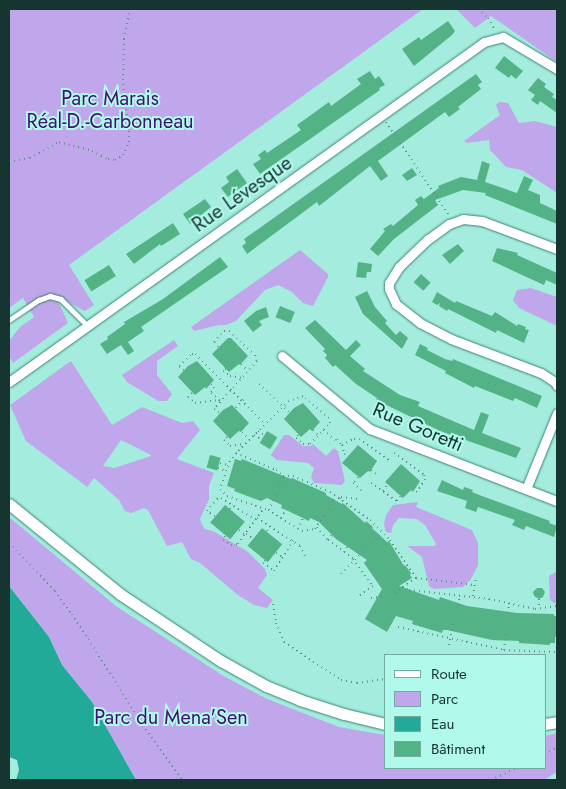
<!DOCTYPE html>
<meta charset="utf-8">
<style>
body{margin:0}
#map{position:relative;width:566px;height:789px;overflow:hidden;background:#a4ecdd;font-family:Jost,sans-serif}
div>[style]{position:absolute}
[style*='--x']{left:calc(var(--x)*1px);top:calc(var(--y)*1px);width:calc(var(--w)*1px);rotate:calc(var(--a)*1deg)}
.green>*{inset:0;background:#c0a7eb}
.water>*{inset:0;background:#21aa97}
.building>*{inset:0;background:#54b386;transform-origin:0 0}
.path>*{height:2px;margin-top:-1px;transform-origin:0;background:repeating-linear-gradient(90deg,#60948a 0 1px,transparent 0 5px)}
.roads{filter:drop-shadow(0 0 1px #3a8275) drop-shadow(0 0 1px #3a8275)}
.service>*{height:4.5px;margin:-2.25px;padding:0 2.25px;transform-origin:2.25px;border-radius:2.25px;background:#fff}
.minor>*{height:9px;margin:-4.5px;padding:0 4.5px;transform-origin:4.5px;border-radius:4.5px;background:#fff}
.tertiary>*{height:11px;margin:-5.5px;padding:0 5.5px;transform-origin:5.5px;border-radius:5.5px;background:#fff}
span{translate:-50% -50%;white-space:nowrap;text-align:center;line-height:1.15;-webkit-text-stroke:4px #b1f9eb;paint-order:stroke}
.park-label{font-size:20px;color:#3f116c}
.street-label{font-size:20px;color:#173530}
.frame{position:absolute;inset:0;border:10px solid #173530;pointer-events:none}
.legend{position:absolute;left:384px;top:654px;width:162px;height:115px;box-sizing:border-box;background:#b1f9eb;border:1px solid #73aba0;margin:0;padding:6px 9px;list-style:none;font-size:15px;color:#173530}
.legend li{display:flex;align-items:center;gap:10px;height:25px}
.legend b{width:25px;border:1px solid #73aba0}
</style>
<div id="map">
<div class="green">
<i style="clip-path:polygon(9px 9px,423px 9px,69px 265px,94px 305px,85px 311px,56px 296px,68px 323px,13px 363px,9px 356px,9px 341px,20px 327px,34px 317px,23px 298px,9px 308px)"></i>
<i style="clip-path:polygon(456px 9px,557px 9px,557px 62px,491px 16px,475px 28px)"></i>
<i style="clip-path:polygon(499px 102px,508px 103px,519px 123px,535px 121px,557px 127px,557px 193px,522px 170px,506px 167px,490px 150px,489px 140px,467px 143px,464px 141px,500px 115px,496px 105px)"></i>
<i style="clip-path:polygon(300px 250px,328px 274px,328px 277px,313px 306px,303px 303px,292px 292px,278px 285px,265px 290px,236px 321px,226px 325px,219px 325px,194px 331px,191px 327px)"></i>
<i style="clip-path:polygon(531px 288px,557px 297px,557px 326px,519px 308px,513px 300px,517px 290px)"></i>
<i style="clip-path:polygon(174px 340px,178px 346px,157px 361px,157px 375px,172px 394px,167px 401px,158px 401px,127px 382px,122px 375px)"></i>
<i style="clip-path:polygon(evenodd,71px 361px,112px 425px,142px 407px,182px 423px,193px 421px,200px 430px,177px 459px,214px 473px,209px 486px,209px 499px,200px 519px,202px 525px,205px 529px,215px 532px,248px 552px,265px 569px,267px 575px,258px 588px,273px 600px,267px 608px,254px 605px,238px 595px,200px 563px,191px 559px,182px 542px,167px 546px,148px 510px,144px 508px,131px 513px,125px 511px,119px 500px,94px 478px,87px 487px,26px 441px,10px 405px,71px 361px,121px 440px,151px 455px,151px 456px,114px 468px,103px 466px,121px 440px)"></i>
<i style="clip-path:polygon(284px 435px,289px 435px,303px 446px,311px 446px,313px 444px,326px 456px,334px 448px,338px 451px,345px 481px,342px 485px,314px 483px,311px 477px,314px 468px,308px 463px,277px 460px,271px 455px)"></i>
<i style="clip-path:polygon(418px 502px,416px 507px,472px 530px,478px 543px,478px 565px,471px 579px,463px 587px,434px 589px,429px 586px,422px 557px,407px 546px,434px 546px,436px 544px,425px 525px,417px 519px,399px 518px,393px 525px,391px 533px,386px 532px,384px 524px,386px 515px,393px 505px)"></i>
<i style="clip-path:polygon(9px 517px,116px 606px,222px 675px,265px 698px,308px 715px,339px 727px,385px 735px,385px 768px,545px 768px,545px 736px,557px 733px,557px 772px,544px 780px,136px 780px,92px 702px,62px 665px,49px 637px,9px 586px)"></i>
<i style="clip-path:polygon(557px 571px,557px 603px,554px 603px,550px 600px,549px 576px)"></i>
</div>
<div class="water">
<i style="clip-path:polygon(9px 586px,49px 637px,62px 665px,92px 702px,136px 780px,16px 780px,19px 770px,17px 760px,9px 757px)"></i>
</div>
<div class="building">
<i style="clip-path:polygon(448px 21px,455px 31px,452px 35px,414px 66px,402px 49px,419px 37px,421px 40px)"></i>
<i style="clip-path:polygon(504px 56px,523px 71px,516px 79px,511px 75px,509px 78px,495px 68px)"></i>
<i style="clip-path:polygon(370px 71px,375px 79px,379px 76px,385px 85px,379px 88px,380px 90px,260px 174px,253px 164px,261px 159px,258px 155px,265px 150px,267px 153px,301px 130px,297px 125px,329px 102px,331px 106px,361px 84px,357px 79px)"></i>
<i style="clip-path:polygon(476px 74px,482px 82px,478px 85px,481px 89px,458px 107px,460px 109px,449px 117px,445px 112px,378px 161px,388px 176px,381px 181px,370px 166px,319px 206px,317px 202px,247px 254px,242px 246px,246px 243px,244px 239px)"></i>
<i style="clip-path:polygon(538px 78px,546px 84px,544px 87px,554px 94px,552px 97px,557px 100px,557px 113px,540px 101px,538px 105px,531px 100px,535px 95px,528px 90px)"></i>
<i style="clip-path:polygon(482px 161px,490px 164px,485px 182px,517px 193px,524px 176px,533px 180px,528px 190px,540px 195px,540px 203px,557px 211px,557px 224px,485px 195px,486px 193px,463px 190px,435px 200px,438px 205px,394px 239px,378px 256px,370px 249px,385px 231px,383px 229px,391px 224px,393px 226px,418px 205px,415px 200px,421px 196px,424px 199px,439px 188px,438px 186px,461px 177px,477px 180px)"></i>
<i style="clip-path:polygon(412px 168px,417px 175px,407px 181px,402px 175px)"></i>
<i style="clip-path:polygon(237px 169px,247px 183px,228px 197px,221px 188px,229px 182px,226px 177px)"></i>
<i style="clip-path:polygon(205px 199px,211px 207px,190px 224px,183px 214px)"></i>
<i style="clip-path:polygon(173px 223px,180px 234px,161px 246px,160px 244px,134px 264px,126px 254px)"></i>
<i style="clip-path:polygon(458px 244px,464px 251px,450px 264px,442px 255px)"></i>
<i style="clip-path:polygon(497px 248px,518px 253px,517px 255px,557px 273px,557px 285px,546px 280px,544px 285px,492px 261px)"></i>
<i style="clip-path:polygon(220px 257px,228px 267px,141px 327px,144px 331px,128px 342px,134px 351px,128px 355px,121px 345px,107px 354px,100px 344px,108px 339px,107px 337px,125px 324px,124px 322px,163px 299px)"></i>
<i style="clip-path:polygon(358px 262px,372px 264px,371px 272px,367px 272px,366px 278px,356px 277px)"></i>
<i style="left:109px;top:265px;width:13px;height:29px;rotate:58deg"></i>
<i style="left:421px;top:274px;width:13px;height:11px;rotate:42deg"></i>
<i style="clip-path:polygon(367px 291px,375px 307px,387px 321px,385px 323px,396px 335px,400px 331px,408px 338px,402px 349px,363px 314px,355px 297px)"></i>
<i style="clip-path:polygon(437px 292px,455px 303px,456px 301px,492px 316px,495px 312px,517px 326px,518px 324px,526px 327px,525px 329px,529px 330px,524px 343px,497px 330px,496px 333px,448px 309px,447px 311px,439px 306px,440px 303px,437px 305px,432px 302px)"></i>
<i style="left:280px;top:306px;width:16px;height:12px;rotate:22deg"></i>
<i style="clip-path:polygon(266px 307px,269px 317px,259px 321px,262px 325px,253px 332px,244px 321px,256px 311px)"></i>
<i style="clip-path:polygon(315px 320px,346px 350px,356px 340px,361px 345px,350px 356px,365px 369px,363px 371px,400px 395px,420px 402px,418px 406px,474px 430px,481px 412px,489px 415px,482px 433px,521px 448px,516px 458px,440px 431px,376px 400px,377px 398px,356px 384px,335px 365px,333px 367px,325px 358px,327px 355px,323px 351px,325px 349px,305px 328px)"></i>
<i style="clip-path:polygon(228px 338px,231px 338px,248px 356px,240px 365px,239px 364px,229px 372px,212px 354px)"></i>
<i style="clip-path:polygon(420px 344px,428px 348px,427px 350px,445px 359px,452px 361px,453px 359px,542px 396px,537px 408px,515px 398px,513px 401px,475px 386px,474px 388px,445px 373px,446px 371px,415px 355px)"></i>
<i style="clip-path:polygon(197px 361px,214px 380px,206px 389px,205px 387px,195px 395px,178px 377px,188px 366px)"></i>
<i style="clip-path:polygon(303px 403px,320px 422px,312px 431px,310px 429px,301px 437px,284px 419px,294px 408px)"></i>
<i style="clip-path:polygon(232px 405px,249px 423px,241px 432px,239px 431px,230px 439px,213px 421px,223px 410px)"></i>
<i style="left:267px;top:431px;width:12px;height:14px;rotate:31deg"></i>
<i style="clip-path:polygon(358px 445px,377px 461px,370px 472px,368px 471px,360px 478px,342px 463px)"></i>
<i style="left:210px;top:455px;width:11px;height:13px;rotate:15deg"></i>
<i style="clip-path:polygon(235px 459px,241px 461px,242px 459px,291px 479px,292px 478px,326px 493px,326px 495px,342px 504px,343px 503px,365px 523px,366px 521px,373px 527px,372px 528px,387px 542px,389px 541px,404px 566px,405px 565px,411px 573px,410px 575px,412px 578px,399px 586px,439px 600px,440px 597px,467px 606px,517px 613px,554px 614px,554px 616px,557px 616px,557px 637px,555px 637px,555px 643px,550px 643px,550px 645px,519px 643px,519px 641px,492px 640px,447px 630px,443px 630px,442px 633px,412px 624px,413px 621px,396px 616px,387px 632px,365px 619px,382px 589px,364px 563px,367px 560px,336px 539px,319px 522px,310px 518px,309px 521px,286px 510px,281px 508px,282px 505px,267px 498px,261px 501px,234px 491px,235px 489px,227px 486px)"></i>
<i style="clip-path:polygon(401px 464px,420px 481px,413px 492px,411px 490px,403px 498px,385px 482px)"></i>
<i style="clip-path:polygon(442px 480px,463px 490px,464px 487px,473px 490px,472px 492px,482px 496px,550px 521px,549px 523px,557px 526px,554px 537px,526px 526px,524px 530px,512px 525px,515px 520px,478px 507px,476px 512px,465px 508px,467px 501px,437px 491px)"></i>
<i style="left:225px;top:505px;width:26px;height:23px;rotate:40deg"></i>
<i style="left:262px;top:528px;width:26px;height:23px;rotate:39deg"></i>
<i style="clip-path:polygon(537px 588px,542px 588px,545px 592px,543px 597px,539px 599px,534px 596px,533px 592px)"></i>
</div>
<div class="path">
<i style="--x:478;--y:9;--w:13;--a:42"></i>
<i style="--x:488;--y:18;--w:14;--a:60"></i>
<i style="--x:386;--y:122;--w:112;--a:55.9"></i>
<i style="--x:9;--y:162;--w:21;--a:-11"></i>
<i style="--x:30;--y:158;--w:33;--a:-29"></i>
<i style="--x:59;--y:142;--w:34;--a:15"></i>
<i style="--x:92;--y:151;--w:18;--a:27"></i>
<i style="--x:108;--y:159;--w:7;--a:8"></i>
<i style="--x:115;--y:160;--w:9;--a:-32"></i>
<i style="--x:123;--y:155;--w:14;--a:-65"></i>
<i style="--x:129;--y:142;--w:12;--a:-90"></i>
<i style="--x:129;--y:130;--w:45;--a:-97.6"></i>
<i style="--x:123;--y:85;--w:46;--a:-88.8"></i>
<i style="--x:124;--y:39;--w:31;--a:-79"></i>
<i style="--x:218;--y:347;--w:6;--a:-129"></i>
<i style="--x:214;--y:342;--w:15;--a:-48"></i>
<i style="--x:224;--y:331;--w:5;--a:0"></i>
<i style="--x:229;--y:331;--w:35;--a:43"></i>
<i style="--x:255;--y:355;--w:6;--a:72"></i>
<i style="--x:257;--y:361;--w:64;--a:131.9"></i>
<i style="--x:214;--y:409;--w:6;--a:39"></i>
<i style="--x:241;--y:364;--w:10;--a:45"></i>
<i style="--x:226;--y:369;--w:4;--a:146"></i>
<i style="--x:223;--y:371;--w:9;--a:36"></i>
<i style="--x:230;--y:376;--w:12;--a:9"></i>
<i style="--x:184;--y:370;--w:6;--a:-141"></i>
<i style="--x:179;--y:366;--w:18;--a:-43"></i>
<i style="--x:192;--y:354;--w:3;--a:0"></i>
<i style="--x:195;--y:354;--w:99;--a:45"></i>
<i style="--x:211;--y:384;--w:4;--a:45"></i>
<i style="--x:214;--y:387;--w:7;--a:117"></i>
<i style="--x:211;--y:393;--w:11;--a:41"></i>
<i style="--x:259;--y:384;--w:42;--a:43.1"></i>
<i style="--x:192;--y:393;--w:6;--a:135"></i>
<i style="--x:188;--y:397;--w:9;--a:41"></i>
<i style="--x:195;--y:403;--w:24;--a:-7"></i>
<i style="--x:219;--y:400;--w:2;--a:27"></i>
<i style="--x:236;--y:408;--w:11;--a:-49"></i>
<i style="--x:313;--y:430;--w:7;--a:45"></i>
<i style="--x:323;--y:430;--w:16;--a:40"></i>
<i style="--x:258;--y:431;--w:8;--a:30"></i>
<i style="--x:242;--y:432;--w:10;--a:45"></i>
<i style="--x:254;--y:435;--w:9;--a:32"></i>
<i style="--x:298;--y:435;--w:4;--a:124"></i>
<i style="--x:296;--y:438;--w:9;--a:41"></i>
<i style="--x:303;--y:444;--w:7;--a:0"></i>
<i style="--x:310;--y:444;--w:29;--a:-46"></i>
<i style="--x:330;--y:423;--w:5;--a:-101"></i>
<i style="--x:329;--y:418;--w:34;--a:-140"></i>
<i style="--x:303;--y:396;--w:15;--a:160"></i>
<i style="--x:289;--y:401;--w:74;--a:135.5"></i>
<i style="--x:236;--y:453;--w:10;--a:127"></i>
<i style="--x:230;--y:461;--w:30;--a:110"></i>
<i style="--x:220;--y:489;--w:10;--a:45"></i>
<i style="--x:227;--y:496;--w:43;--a:18.9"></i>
<i style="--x:268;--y:510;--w:40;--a:32"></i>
<i style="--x:302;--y:531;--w:13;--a:-9"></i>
<i style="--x:315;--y:529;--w:18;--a:-56"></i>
<i style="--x:227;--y:437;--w:4;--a:135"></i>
<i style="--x:224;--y:440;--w:8;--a:45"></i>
<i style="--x:230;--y:446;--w:13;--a:-9"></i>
<i style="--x:337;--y:439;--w:8;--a:50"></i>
<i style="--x:342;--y:445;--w:13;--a:-27"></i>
<i style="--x:354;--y:439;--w:5;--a:0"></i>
<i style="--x:359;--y:439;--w:37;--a:35"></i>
<i style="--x:342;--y:445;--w:9;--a:77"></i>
<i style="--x:344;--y:454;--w:4;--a:34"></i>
<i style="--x:236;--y:453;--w:43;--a:23"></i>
<i style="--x:276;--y:470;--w:9;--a:41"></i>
<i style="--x:283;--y:476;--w:10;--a:0"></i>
<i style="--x:293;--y:476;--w:40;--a:23.4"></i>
<i style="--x:330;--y:492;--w:49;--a:35"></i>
<i style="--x:370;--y:520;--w:28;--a:45"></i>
<i style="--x:390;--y:540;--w:46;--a:55.6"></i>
<i style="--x:416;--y:578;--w:29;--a:146"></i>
<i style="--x:394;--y:453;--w:37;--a:36"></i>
<i style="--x:424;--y:475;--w:4;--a:76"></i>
<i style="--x:425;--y:479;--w:15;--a:122"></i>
<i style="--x:417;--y:492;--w:4;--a:-135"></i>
<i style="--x:220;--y:463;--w:8;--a:14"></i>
<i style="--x:218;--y:468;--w:9;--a:21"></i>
<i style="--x:371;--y:470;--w:8;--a:40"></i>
<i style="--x:358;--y:477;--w:8;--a:130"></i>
<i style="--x:353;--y:483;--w:15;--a:42"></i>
<i style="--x:371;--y:483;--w:32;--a:35"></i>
<i style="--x:397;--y:501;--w:6;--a:-51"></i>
<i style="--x:278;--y:487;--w:12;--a:-66"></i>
<i style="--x:383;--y:491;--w:9;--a:-54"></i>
<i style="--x:340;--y:499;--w:2;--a:-63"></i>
<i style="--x:341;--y:497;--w:18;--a:6"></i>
<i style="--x:230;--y:509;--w:5;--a:-68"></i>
<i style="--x:328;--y:509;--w:15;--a:-62"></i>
<i style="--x:269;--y:510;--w:17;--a:-66"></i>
<i style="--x:215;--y:516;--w:9;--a:-148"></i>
<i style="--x:207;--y:511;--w:16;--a:-50"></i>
<i style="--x:217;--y:499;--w:4;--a:-14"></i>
<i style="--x:221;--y:498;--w:41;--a:32.2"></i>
<i style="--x:257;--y:518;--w:51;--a:33.1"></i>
<i style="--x:300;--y:546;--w:11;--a:63"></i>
<i style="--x:281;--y:518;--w:9;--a:-58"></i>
<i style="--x:317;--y:527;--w:17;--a:50"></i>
<i style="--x:328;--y:540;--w:31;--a:37"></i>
<i style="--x:353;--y:559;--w:34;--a:53"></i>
<i style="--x:373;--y:586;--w:19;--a:144"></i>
<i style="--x:298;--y:529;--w:12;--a:-66"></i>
<i style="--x:239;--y:530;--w:8;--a:40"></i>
<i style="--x:267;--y:531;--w:5;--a:-53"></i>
<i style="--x:246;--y:534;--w:7;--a:34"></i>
<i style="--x:225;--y:536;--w:4;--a:117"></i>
<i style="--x:223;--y:540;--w:9;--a:32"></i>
<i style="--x:231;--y:545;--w:7;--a:-8"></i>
<i style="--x:238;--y:544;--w:44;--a:-54.2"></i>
<i style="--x:328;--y:540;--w:6;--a:-51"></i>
<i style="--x:9;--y:543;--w:66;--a:46.2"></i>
<i style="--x:55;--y:591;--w:29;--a:54"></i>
<i style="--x:72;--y:614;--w:132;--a:57.4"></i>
<i style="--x:143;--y:725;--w:67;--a:54.7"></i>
<i style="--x:372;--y:543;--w:13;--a:-45"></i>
<i style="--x:344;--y:552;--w:6;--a:-59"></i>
<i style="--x:276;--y:553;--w:7;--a:34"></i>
<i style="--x:265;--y:560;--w:4;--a:124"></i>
<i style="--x:263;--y:563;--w:14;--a:36"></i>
<i style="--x:274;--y:571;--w:36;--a:-58"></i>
<i style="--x:341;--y:574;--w:36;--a:-46"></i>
<i style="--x:416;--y:578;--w:59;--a:6.8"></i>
<i style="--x:402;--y:587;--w:8;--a:23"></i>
<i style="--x:409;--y:590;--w:81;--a:6.4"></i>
<i style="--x:489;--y:599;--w:47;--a:12.3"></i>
<i style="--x:535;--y:609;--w:22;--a:-8"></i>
<i style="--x:473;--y:596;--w:20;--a:-81"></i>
<i style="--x:371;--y:598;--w:15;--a:-8"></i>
<i style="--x:539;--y:599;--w:9;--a:90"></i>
<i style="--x:273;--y:604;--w:19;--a:81"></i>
<i style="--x:276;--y:623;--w:21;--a:67"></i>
<i style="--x:284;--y:642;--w:69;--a:33.7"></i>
<i style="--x:341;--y:680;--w:16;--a:11"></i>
<i style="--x:357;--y:683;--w:28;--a:-8"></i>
<i style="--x:458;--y:605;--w:10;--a:-79"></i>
<i style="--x:508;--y:613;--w:10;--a:-84"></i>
<i style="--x:398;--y:627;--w:108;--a:12.2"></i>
<i style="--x:504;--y:650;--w:53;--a:2.2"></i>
<i style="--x:449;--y:645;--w:22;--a:-80"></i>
<i style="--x:504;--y:650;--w:17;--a:-83"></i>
<i style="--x:545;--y:754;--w:13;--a:-27"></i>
<i style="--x:491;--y:780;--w:29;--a:-25"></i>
</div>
<div class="roads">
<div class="service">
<i style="--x:9;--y:320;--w:36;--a:-34"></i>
<i style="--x:39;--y:300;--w:12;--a:-20"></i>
<i style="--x:50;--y:296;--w:11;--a:15"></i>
<i style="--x:61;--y:299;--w:37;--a:45"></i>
</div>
<div class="minor">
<i style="--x:557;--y:249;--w:80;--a:-159.5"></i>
<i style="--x:482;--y:221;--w:19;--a:-174"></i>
<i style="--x:463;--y:219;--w:15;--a:160"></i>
<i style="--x:449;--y:224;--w:26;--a:144"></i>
<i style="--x:428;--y:239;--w:40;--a:136"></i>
<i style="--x:399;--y:267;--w:19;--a:122"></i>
<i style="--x:389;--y:283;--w:6;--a:90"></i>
<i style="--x:389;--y:289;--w:17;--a:65"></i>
<i style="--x:396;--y:304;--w:31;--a:38"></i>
<i style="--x:420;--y:323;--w:35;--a:27"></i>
<i style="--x:451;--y:339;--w:96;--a:20.7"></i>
<i style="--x:541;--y:373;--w:17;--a:33"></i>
<i style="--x:555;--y:382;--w:4;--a:63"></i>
<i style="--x:282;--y:356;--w:114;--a:39.7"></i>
<i style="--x:370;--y:429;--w:200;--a:21.1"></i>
<i style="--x:9;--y:382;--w:584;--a:-35.59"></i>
<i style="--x:484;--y:42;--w:20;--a:-15"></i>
<i style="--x:503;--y:37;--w:63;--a:30.7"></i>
<i style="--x:526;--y:489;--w:82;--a:-67.8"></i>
</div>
<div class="tertiary">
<i style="--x:9;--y:504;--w:143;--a:39"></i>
<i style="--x:120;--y:594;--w:121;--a:33.6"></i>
<i style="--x:221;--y:661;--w:51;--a:29.1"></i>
<i style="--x:266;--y:686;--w:37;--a:22"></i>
<i style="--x:300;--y:700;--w:46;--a:17.7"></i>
<i style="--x:344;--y:714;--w:42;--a:13.7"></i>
<i style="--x:545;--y:724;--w:12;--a:-9"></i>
</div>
</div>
<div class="park-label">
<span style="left:110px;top:110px">Parc Marais<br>Réal-D.-Carbonneau</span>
<span style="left:171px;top:717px">Parc du Mena'Sen</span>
</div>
<div class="street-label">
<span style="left:242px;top:194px;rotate:-35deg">Rue Lévesque</span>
<span style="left:418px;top:427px;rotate:23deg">Rue Goretti</span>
</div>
<div class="frame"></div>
<ul class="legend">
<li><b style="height:6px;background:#fff"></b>Route</li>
<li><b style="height:14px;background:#c0a7eb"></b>Parc</li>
<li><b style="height:14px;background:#21aa97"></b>Eau</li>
<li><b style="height:14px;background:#54b386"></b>Bâtiment</li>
</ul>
</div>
